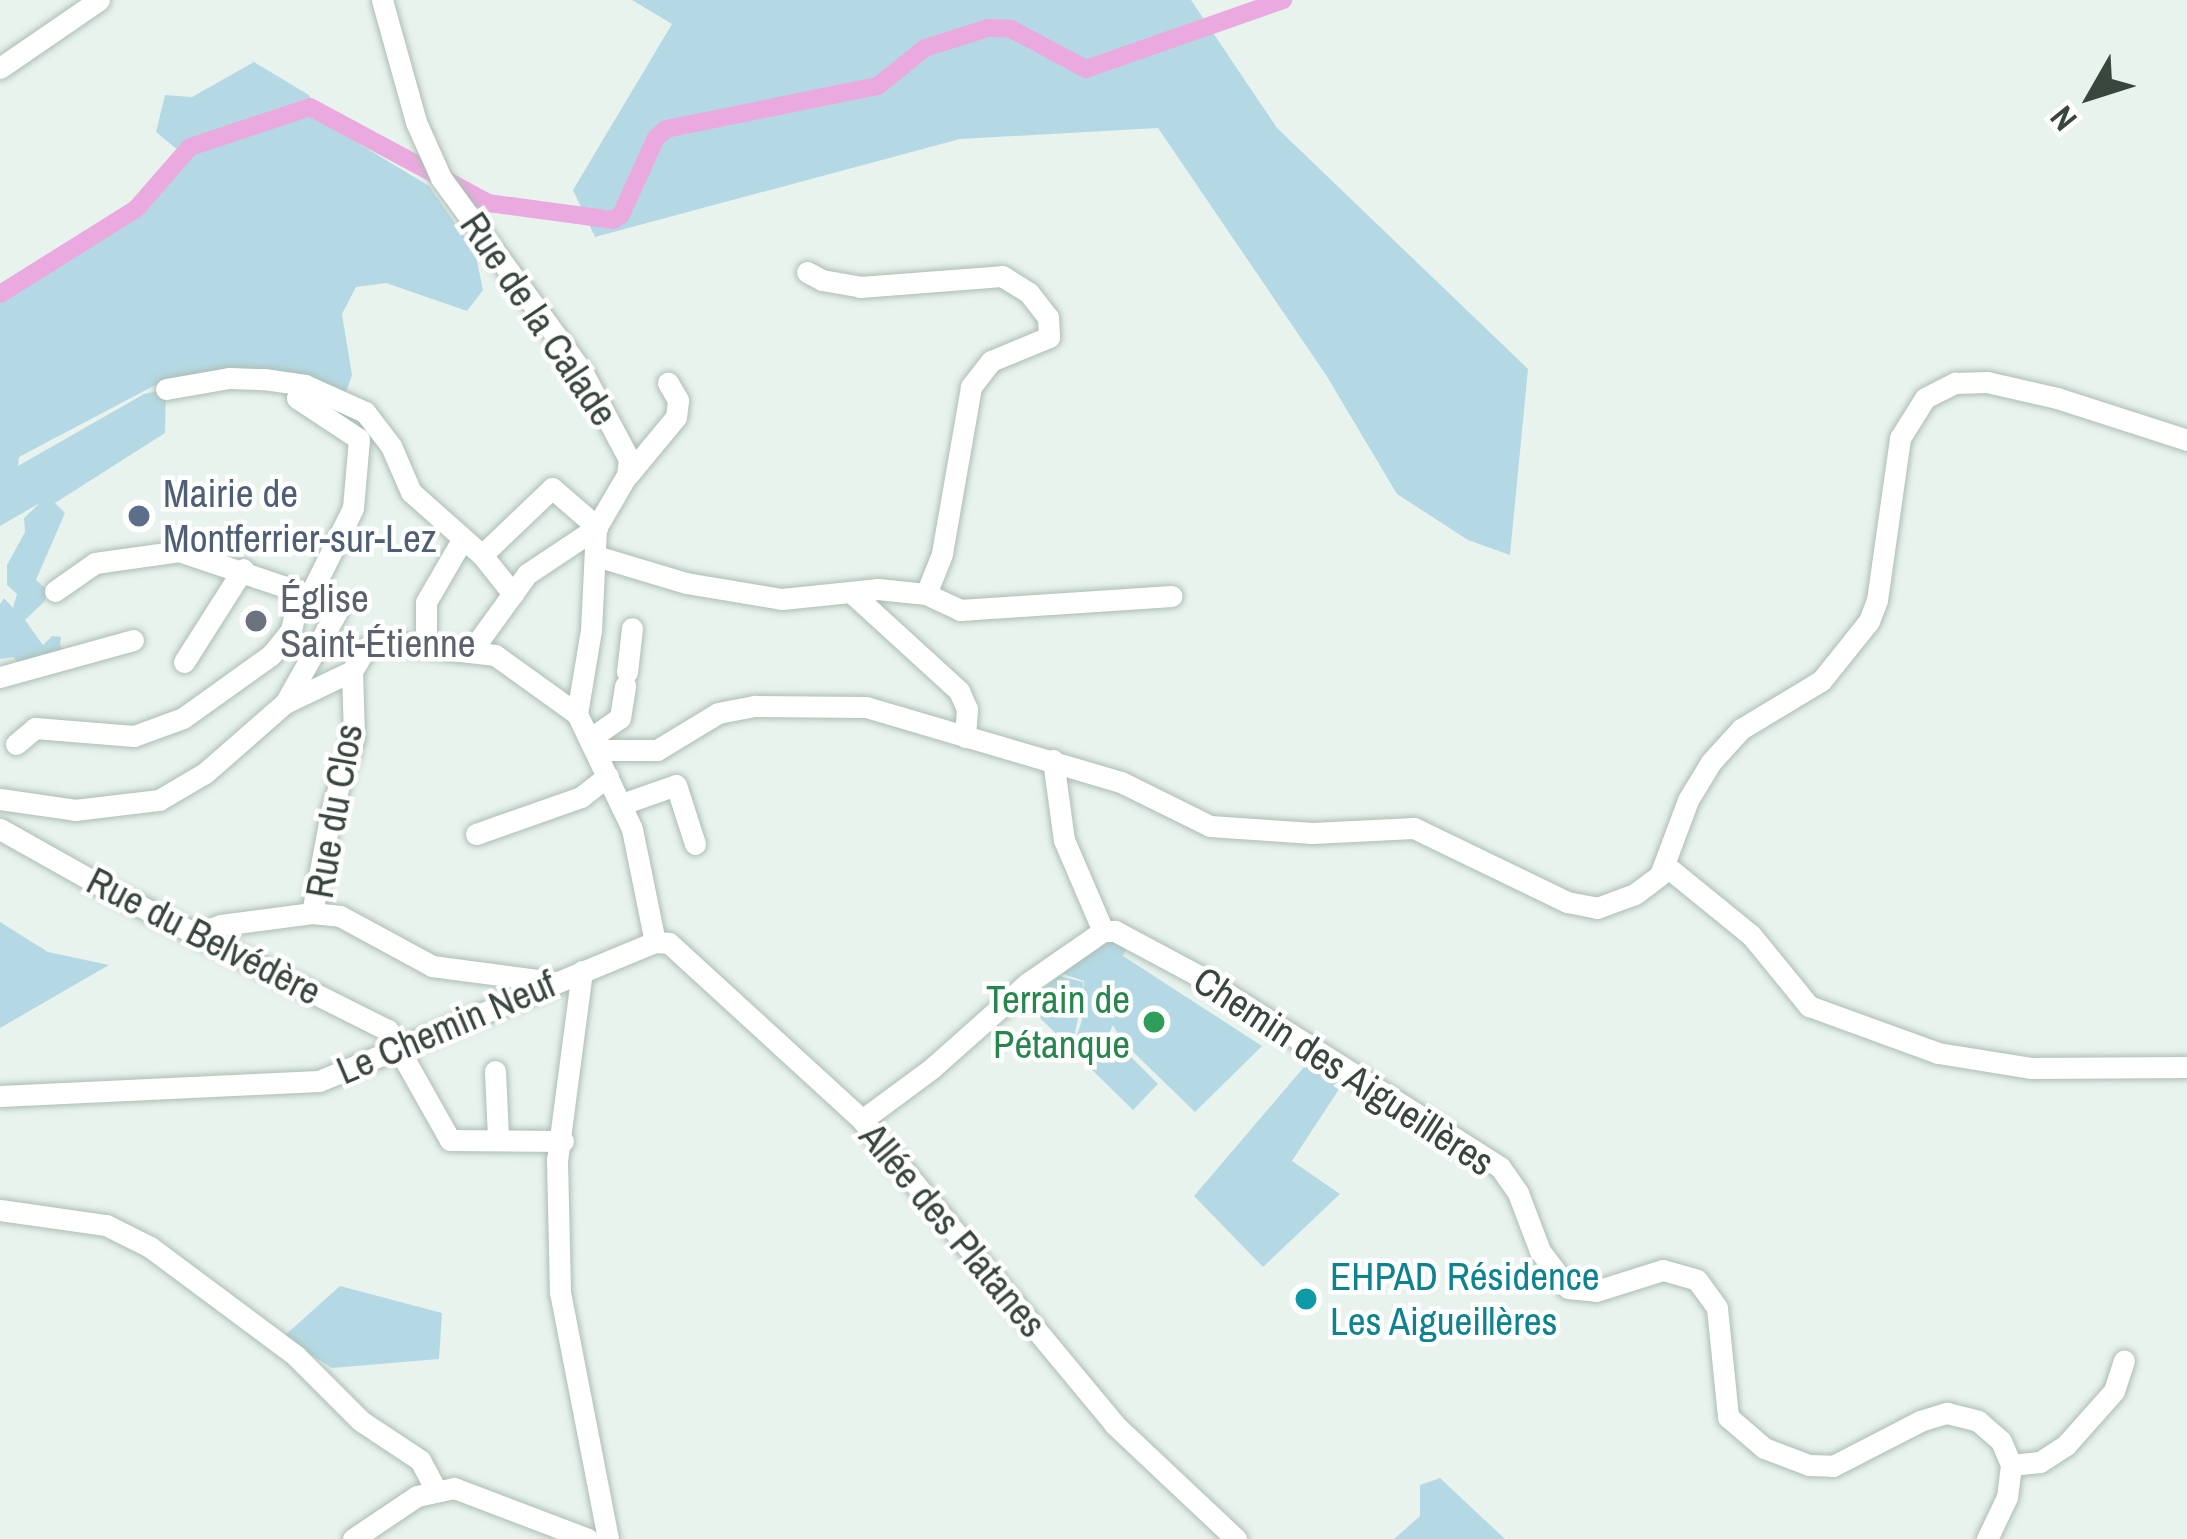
<!DOCTYPE html>
<meta charset="utf-8">
<style>
body{margin:0}
#map{position:relative;width:2187px;height:1539px;overflow:hidden;background:#e9f3ee;font-family:"Archivo Narrow",sans-serif}
div>[style]{position:absolute}
[style*='--x']{left:calc(var(--x)*1px);top:calc(var(--y)*1px);width:calc(var(--w)*1px);rotate:calc(var(--a)*1deg)}
.green>*{inset:0;background:#b5d9e4}
.canal>*{height:18px;margin:-9px;padding:0 9px;transform-origin:9px;border-radius:9px;background:#ebaadf}
.roads{filter:drop-shadow(0 0 3px #acbeb3) drop-shadow(0 0 3px #acbeb3)}
.minor>*{height:21px;margin:-10.5px;padding:0 10.5px;transform-origin:10.5px;border-radius:10.5px;background:#fff}
.dots>*{width:33px;height:33px;translate:-50% -50%;box-sizing:border-box;border:6px solid #fff;border-radius:50%}
span{translate:-50% -50%;white-space:nowrap;text-align:center;line-height:1.15;-webkit-text-stroke:9px #fff;paint-order:stroke}
.street-label{font-size:39px;color:#38463d}
.service-label{font-size:39px;color:#4e5e75}
.left{translate:0 -50%;text-align:left}
.worship-label{font-size:39px;color:#5b616d}
.leisure-label{font-size:39px;color:#27864d}
.right{translate:-100% -50%;text-align:right}
.culture-label{font-size:39px;color:#0d838f}
.north{position:absolute;left:2031px;top:36px;width:120px;height:120px;-webkit-text-stroke:9px #fff;paint-order:stroke;rotate:231deg;font-size:33px;font-weight:700;line-height:48px;text-align:center;color:#38463d}
.north::after{content:'';display:block;margin:auto;width:42px;height:54px;background:#38463d;clip-path:polygon(50% 0,100% 100%,50% 72%,0 100%)}
</style>
<div id="map">
<div class="green">
<i style="clip-path:polygon(632px 0,1191px 0,1277px 128px,1528px 369px,1510px 555px,1468px 540px,1397px 494px,1326px 375px,1158px 128px,960px 139px,595px 237px,573px 190px,672px 24px)"></i>
<i style="clip-path:polygon(254px 62px,309px 95px,323px 122px,429px 186px,475px 252px,483px 290px,467px 311px,386px 283px,356px 287px,342px 314px,352px 375px,346px 392px,305px 378px,163px 381px,19px 457px,18px 466px,144px 394px,166px 389px,165px 433px,55px 503px,65px 513px,36px 580px,46px 589px,45px 601px,25px 620px,43px 645px,52px 636px,61px 637px,60px 646px,67px 653px,18px 663px,14px 657px,0 659px,0 604px,4px 598px,13px 608px,17px 594px,7px 585px,7px 565px,25px 532px,24px 518px,40px 503px,0 526px,0 287px,135px 203px,179px 151px,156px 132px,165px 95px,192px 97px)"></i>
<i style="clip-path:polygon(0 922px,48px 952px,109px 965px,0 1028px)"></i>
<i style="clip-path:polygon(1108px 936px,1127px 946px,1123px 956px,1262px 1046px,1195px 1112px,1122px 1041px,1113px 1025px,1103px 1046px,1087px 1047px,1077px 1035px,1082px 1020px,1080px 1009px,1074px 1038px,1065px 1042px,1025px 1004px,1059px 976px,1083px 982px,1082px 1006px,1084px 981px,1060px 973px)"></i>
<i style="clip-path:polygon(1115px 1033px,1119px 1045px,1158px 1084px,1133px 1110px,1083px 1061px,1085px 1051px,1105px 1049px)"></i>
<i style="clip-path:polygon(1310px 1060px,1343px 1083px,1292px 1161px,1340px 1194px,1263px 1267px,1194px 1196px)"></i>
<i style="clip-path:polygon(340px 1286px,442px 1313px,439px 1359px,332px 1368px,283px 1337px)"></i>
<i style="clip-path:polygon(1440px 1478px,1505px 1539px,1394px 1539px,1420px 1516px,1420px 1485px)"></i>
</div>
<div class="canal">
<i style="--x:0;--y:294;--w:160;--a:-32"></i>
<i style="--x:136;--y:209;--w:82;--a:-48.9"></i>
<i style="--x:190;--y:147;--w:126;--a:-18.4"></i>
<i style="--x:310;--y:107;--w:202;--a:28.3"></i>
<i style="--x:488;--y:203;--w:126;--a:7.7"></i>
<i style="--x:613;--y:220;--w:9;--a:-32"></i>
<i style="--x:621;--y:215;--w:85;--a:-65.6"></i>
<i style="--x:656;--y:138;--w:13;--a:-42"></i>
<i style="--x:666;--y:129;--w:216;--a:-11.5"></i>
<i style="--x:878;--y:86;--w:60;--a:-39"></i>
<i style="--x:925;--y:48;--w:66;--a:-17.6"></i>
<i style="--x:988;--y:28;--w:23;--a:2"></i>
<i style="--x:1011;--y:29;--w:85;--a:28.1"></i>
<i style="--x:1086;--y:69;--w:209;--a:-19.3"></i>
</div>
<div class="roads">
<div class="minor">
<i style="--x:382;--y:0;--w:127;--a:74.4"></i>
<i style="--x:416;--y:122;--w:61;--a:65.9"></i>
<i style="--x:441;--y:178;--w:241;--a:53.9"></i>
<i style="--x:583;--y:373;--w:98;--a:61.9"></i>
<i style="--x:629;--y:459;--w:16;--a:97"></i>
<i style="--x:627;--y:475;--w:61;--a:120.3"></i>
<i style="--x:596;--y:528;--w:102;--a:92.8"></i>
<i style="--x:591;--y:630;--w:85;--a:99.5"></i>
<i style="--x:0;--y:68;--w:120;--a:-34.5"></i>
<i style="--x:807;--y:272;--w:17;--a:28"></i>
<i style="--x:822;--y:280;--w:39;--a:10"></i>
<i style="--x:860;--y:287;--w:142;--a:-4.4"></i>
<i style="--x:1002;--y:276;--w:32;--a:32"></i>
<i style="--x:1029;--y:293;--w:31;--a:52"></i>
<i style="--x:1048;--y:317;--w:20;--a:87"></i>
<i style="--x:1049;--y:337;--w:63;--a:157.5"></i>
<i style="--x:991;--y:361;--w:33;--a:128"></i>
<i style="--x:971;--y:387;--w:169;--a:99.9"></i>
<i style="--x:942;--y:554;--w:43;--a:111.8"></i>
<i style="--x:305;--y:385;--w:15;--a:122"></i>
<i style="--x:297;--y:398;--w:74;--a:33.5"></i>
<i style="--x:359;--y:439;--w:69;--a:95"></i>
<i style="--x:353;--y:508;--w:99;--a:116.3"></i>
<i style="--x:166;--y:389;--w:64;--a:-9.9"></i>
<i style="--x:229;--y:378;--w:35;--a:2"></i>
<i style="--x:264;--y:379;--w:41;--a:8.3"></i>
<i style="--x:305;--y:385;--w:66;--a:24.2"></i>
<i style="--x:365;--y:412;--w:43;--a:52.6"></i>
<i style="--x:391;--y:446;--w:50;--a:66.5"></i>
<i style="--x:411;--y:492;--w:95;--a:41.6"></i>
<i style="--x:482;--y:555;--w:50;--a:51.5"></i>
<i style="--x:628;--y:475;--w:75;--a:-50.4"></i>
<i style="--x:676;--y:417;--w:17;--a:-83"></i>
<i style="--x:678;--y:400;--w:20;--a:-120"></i>
<i style="--x:482;--y:555;--w:97;--a:-43.7"></i>
<i style="--x:552;--y:488;--w:60;--a:40.9"></i>
<i style="--x:596;--y:556;--w:94;--a:16.7"></i>
<i style="--x:686;--y:583;--w:97;--a:9.5"></i>
<i style="--x:782;--y:599;--w:97;--a:-5.9"></i>
<i style="--x:878;--y:589;--w:48;--a:5.9"></i>
<i style="--x:926;--y:594;--w:38;--a:25"></i>
<i style="--x:960;--y:610;--w:212;--a:-3.8"></i>
<i style="--x:55;--y:591;--w:49;--a:-35"></i>
<i style="--x:95;--y:563;--w:85;--a:-8.1"></i>
<i style="--x:179;--y:551;--w:128;--a:18.7"></i>
<i style="--x:300;--y:592;--w:42;--a:30.3"></i>
<i style="--x:336;--y:613;--w:103;--a:119.5"></i>
<i style="--x:854;--y:595;--w:142;--a:42.4"></i>
<i style="--x:959;--y:691;--w:20;--a:66"></i>
<i style="--x:967;--y:709;--w:28;--a:94"></i>
<i style="--x:426;--y:646;--w:44;--a:-90"></i>
<i style="--x:426;--y:602;--w:72;--a:-59.9"></i>
<i style="--x:472;--y:650;--w:94;--a:-54.1"></i>
<i style="--x:527;--y:574;--w:83;--a:-33.7"></i>
<i style="--x:184;--y:662;--w:110;--a:-57.6"></i>
<i style="--x:627;--y:672;--w:44;--a:-83.5"></i>
<i style="--x:0;--y:677;--w:138;--a:-15.5"></i>
<i style="--x:591;--y:738;--w:35;--a:-35"></i>
<i style="--x:620;--y:718;--w:33;--a:-81"></i>
<i style="--x:16;--y:744;--w:25;--a:-40"></i>
<i style="--x:35;--y:728;--w:99;--a:4.6"></i>
<i style="--x:134;--y:736;--w:52;--a:-20.2"></i>
<i style="--x:183;--y:718;--w:108;--a:-35.6"></i>
<i style="--x:271;--y:655;--w:32;--a:-51"></i>
<i style="--x:291;--y:630;--w:39;--a:-77"></i>
<i style="--x:597;--y:750;--w:60;--a:0"></i>
<i style="--x:657;--y:750;--w:71;--a:-31.2"></i>
<i style="--x:718;--y:713;--w:38;--a:-11"></i>
<i style="--x:755;--y:706;--w:111;--a:0.5"></i>
<i style="--x:866;--y:707;--w:266;--a:16.4"></i>
<i style="--x:1121;--y:782;--w:99;--a:26.3"></i>
<i style="--x:1210;--y:826;--w:102;--a:3.9"></i>
<i style="--x:1312;--y:833;--w:102;--a:-2.8"></i>
<i style="--x:1414;--y:828;--w:170;--a:25.8"></i>
<i style="--x:1567;--y:902;--w:31;--a:11"></i>
<i style="--x:1597;--y:908;--w:40;--a:-20.2"></i>
<i style="--x:1635;--y:894;--w:31;--a:-37"></i>
<i style="--x:1660;--y:875;--w:80;--a:-69.5"></i>
<i style="--x:1688;--y:800;--w:44;--a:-58.8"></i>
<i style="--x:1711;--y:762;--w:45;--a:-47.7"></i>
<i style="--x:1741;--y:729;--w:93;--a:-31"></i>
<i style="--x:1821;--y:681;--w:77;--a:-51.3"></i>
<i style="--x:1869;--y:621;--w:22;--a:-69"></i>
<i style="--x:1877;--y:600;--w:164;--a:-81.9"></i>
<i style="--x:1900;--y:438;--w:47;--a:-58"></i>
<i style="--x:1925;--y:398;--w:34;--a:-27"></i>
<i style="--x:1955;--y:383;--w:32;--a:-2"></i>
<i style="--x:1987;--y:382;--w:72;--a:12.9"></i>
<i style="--x:2057;--y:398;--w:137;--a:17.9"></i>
<i style="--x:1053;--y:760;--w:81;--a:82.2"></i>
<i style="--x:1064;--y:840;--w:99;--a:66.8"></i>
<i style="--x:0;--y:799;--w:76;--a:8.3"></i>
<i style="--x:75;--y:810;--w:85;--a:-6.8"></i>
<i style="--x:159;--y:800;--w:53;--a:-30.4"></i>
<i style="--x:205;--y:773;--w:106;--a:-41.2"></i>
<i style="--x:285;--y:703;--w:74;--a:-25.5"></i>
<i style="--x:622;--y:804;--w:57;--a:-19.4"></i>
<i style="--x:676;--y:785;--w:62;--a:72.1"></i>
<i style="--x:0;--y:829;--w:131;--a:29.3"></i>
<i style="--x:114;--y:893;--w:306;--a:26.6"></i>
<i style="--x:388;--y:1030;--w:126;--a:60.6"></i>
<i style="--x:450;--y:1140;--w:113;--a:0.5"></i>
<i style="--x:476;--y:834;--w:111;--a:-19.4"></i>
<i style="--x:581;--y:797;--w:34;--a:-38"></i>
<i style="--x:1666;--y:866;--w:109;--a:39.1"></i>
<i style="--x:1751;--y:935;--w:92;--a:50.8"></i>
<i style="--x:1809;--y:1006;--w:137;--a:20"></i>
<i style="--x:1938;--y:1053;--w:95;--a:9.1"></i>
<i style="--x:2032;--y:1068;--w:155;--a:-0.4"></i>
<i style="--x:312;--y:913;--w:103;--a:-79.3"></i>
<i style="--x:331;--y:812;--w:78;--a:-73"></i>
<i style="--x:354;--y:737;--w:66;--a:-91.7"></i>
<i style="--x:352;--y:671;--w:27;--a:-59"></i>
<i style="--x:366;--y:648;--w:18;--a:-19"></i>
<i style="--x:383;--y:642;--w:113;--a:6.6"></i>
<i style="--x:495;--y:655;--w:101;--a:35.7"></i>
<i style="--x:577;--y:714;--w:127;--a:64.4"></i>
<i style="--x:632;--y:829;--w:115;--a:78.5"></i>
<i style="--x:199;--y:933;--w:23;--a:-20"></i>
<i style="--x:221;--y:925;--w:92;--a:-7.5"></i>
<i style="--x:312;--y:913;--w:28;--a:6"></i>
<i style="--x:340;--y:916;--w:105;--a:28.5"></i>
<i style="--x:432;--y:966;--w:123;--a:7.5"></i>
<i style="--x:655;--y:942;--w:14;--a:4"></i>
<i style="--x:669;--y:943;--w:262;--a:42.5"></i>
<i style="--x:862;--y:1120;--w:395;--a:50.3"></i>
<i style="--x:1114;--y:1424;--w:168;--a:43.3"></i>
<i style="--x:582;--y:971;--w:191;--a:97.5"></i>
<i style="--x:557;--y:1160;--w:132;--a:88.7"></i>
<i style="--x:560;--y:1292;--w:252;--a:79"></i>
<i style="--x:495;--y:1071;--w:67;--a:87.4"></i>
<i style="--x:0;--y:1096;--w:319;--a:-2.7"></i>
<i style="--x:319;--y:1081;--w:364;--a:-22.5"></i>
<i style="--x:862;--y:1120;--w:86;--a:-36.5"></i>
<i style="--x:931;--y:1069;--w:130;--a:-41.6"></i>
<i style="--x:1028;--y:983;--w:91;--a:-34.7"></i>
<i style="--x:1103;--y:931;--w:12;--a:0"></i>
<i style="--x:1115;--y:931;--w:95;--a:28.2"></i>
<i style="--x:1199;--y:976;--w:356;--a:32.4"></i>
<i style="--x:1500;--y:1167;--w:32;--a:55"></i>
<i style="--x:1518;--y:1193;--w:62;--a:69.2"></i>
<i style="--x:1540;--y:1251;--w:46;--a:52.9"></i>
<i style="--x:1568;--y:1288;--w:28;--a:6"></i>
<i style="--x:1596;--y:1291;--w:70;--a:-17.4"></i>
<i style="--x:1663;--y:1270;--w:35;--a:16"></i>
<i style="--x:1697;--y:1280;--w:34;--a:54"></i>
<i style="--x:1717;--y:1308;--w:110;--a:84.2"></i>
<i style="--x:1728;--y:1417;--w:48;--a:40.7"></i>
<i style="--x:1764;--y:1448;--w:48;--a:20.7"></i>
<i style="--x:1809;--y:1465;--w:24;--a:2"></i>
<i style="--x:1833;--y:1466;--w:98;--a:-27.3"></i>
<i style="--x:1920;--y:1421;--w:28;--a:-17"></i>
<i style="--x:1947;--y:1413;--w:32;--a:14"></i>
<i style="--x:1978;--y:1421;--w:30;--a:41"></i>
<i style="--x:2001;--y:1441;--w:26;--a:67"></i>
<i style="--x:2011;--y:1465;--w:32;--a:97"></i>
<i style="--x:2007;--y:1497;--w:47;--a:115.5"></i>
<i style="--x:0;--y:1210;--w:107;--a:8.1"></i>
<i style="--x:106;--y:1225;--w:49;--a:26.6"></i>
<i style="--x:150;--y:1247;--w:181;--a:36.7"></i>
<i style="--x:295;--y:1355;--w:93;--a:45"></i>
<i style="--x:361;--y:1421;--w:71;--a:33.5"></i>
<i style="--x:420;--y:1460;--w:34;--a:62"></i>
<i style="--x:2011;--y:1465;--w:29;--a:-6"></i>
<i style="--x:2040;--y:1462;--w:31;--a:-33"></i>
<i style="--x:2066;--y:1445;--w:72;--a:-48.4"></i>
<i style="--x:2114;--y:1391;--w:32;--a:-72"></i>
<i style="--x:353;--y:1539;--w:77;--a:-33.9"></i>
<i style="--x:417;--y:1496;--w:38;--a:-12"></i>
<i style="--x:454;--y:1488;--w:143;--a:20.8"></i>
</div>
</div>
<div class="dots">
<i style="left:139px;top:516px;background:#5c6f8a"></i>
<i style="left:256px;top:621px;background:#6b7280"></i>
<i style="left:1154px;top:1022px;background:#2e9e5b"></i>
<i style="left:1306px;top:1299px;background:#0f9aa8"></i>
</div>
<div class="street-label">
<span style="left:539px;top:319px;rotate:56deg">Rue de la Calade</span>
<span style="left:334px;top:811px;rotate:-80deg">Rue du Clos</span>
<span style="left:204px;top:936px;rotate:27deg">Rue du Belvédère</span>
<span style="left:446px;top:1027px;rotate:-23deg">Le Chemin Neuf</span>
<span style="left:1344px;top:1071px;rotate:33deg">Chemin des Aigueillères</span>
<span style="left:953px;top:1230px;rotate:50deg">Allée des Platanes</span>
</div>
<div class="service-label">
<span class="left" style="left:163px;top:516px">Mairie de<br>Montferrier-sur-Lez</span>
</div>
<div class="worship-label">
<span class="left" style="left:280px;top:621px">Église<br>Saint-Étienne</span>
</div>
<div class="leisure-label">
<span class="right" style="left:1130px;top:1022px">Terrain de<br>Pétanque</span>
</div>
<div class="culture-label">
<span class="left" style="left:1330px;top:1299px">EHPAD Résidence<br>Les Aigueillères</span>
</div>
<div class="north">N</div>
</div>
